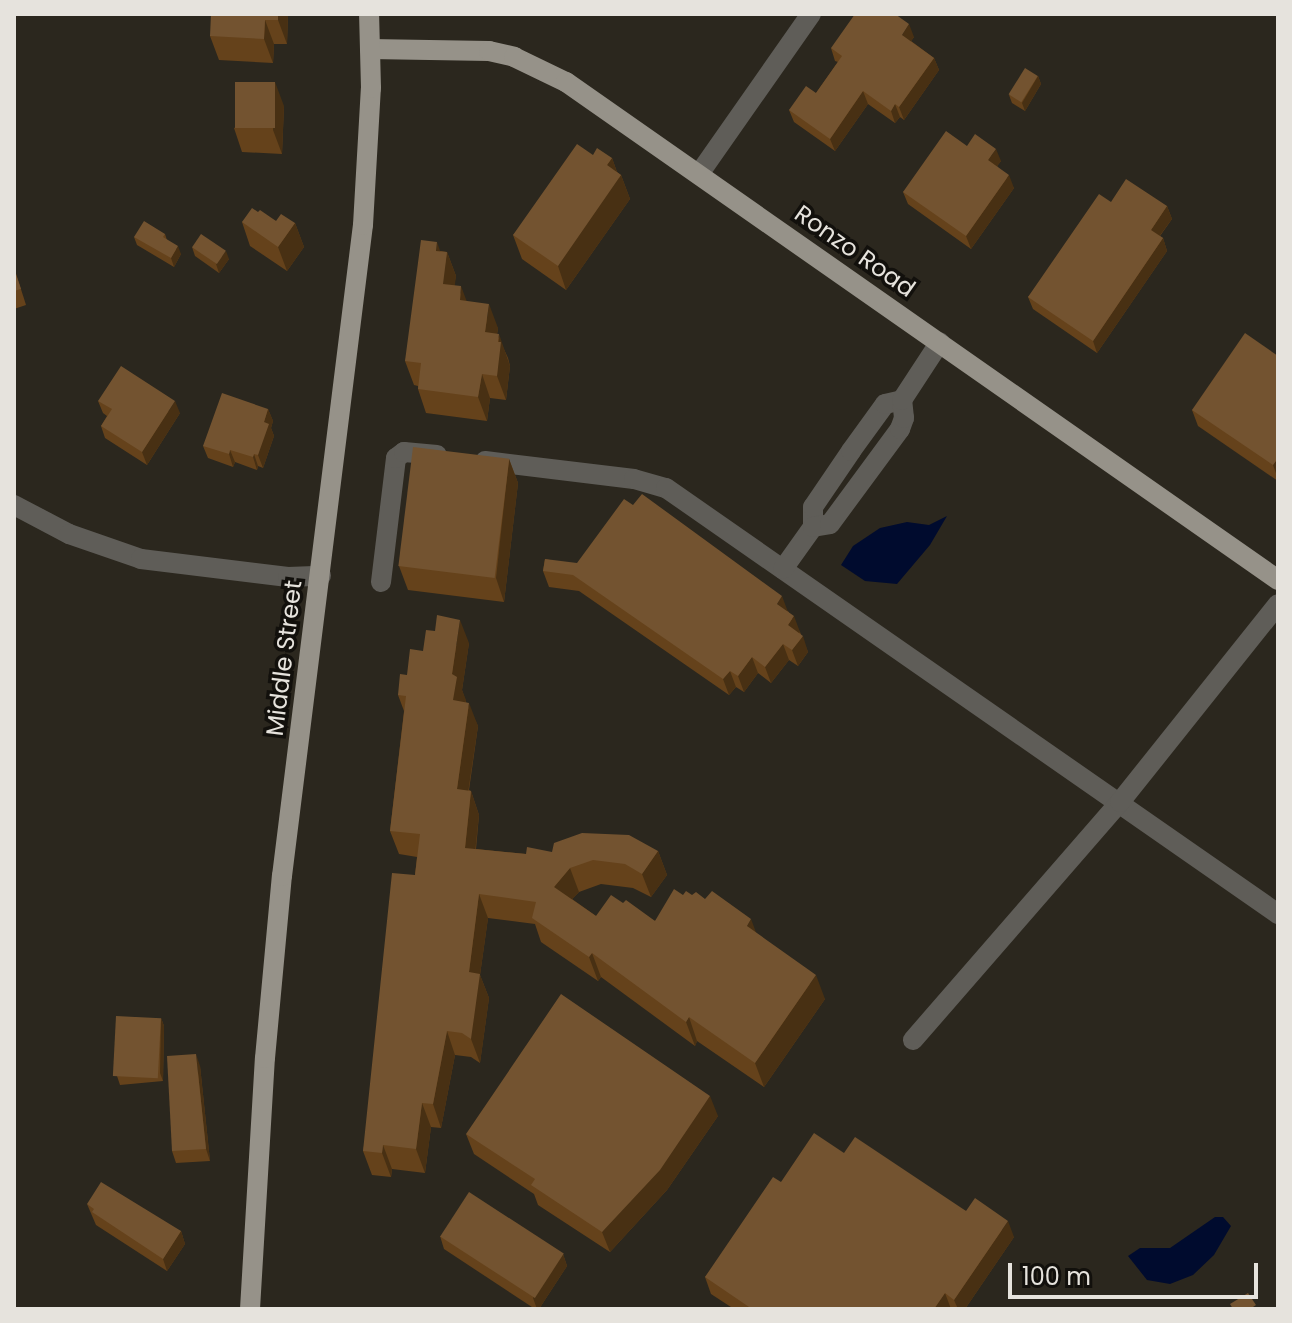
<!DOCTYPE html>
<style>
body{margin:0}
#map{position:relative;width:1292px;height:1323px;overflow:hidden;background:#2b271e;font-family:Poppins,sans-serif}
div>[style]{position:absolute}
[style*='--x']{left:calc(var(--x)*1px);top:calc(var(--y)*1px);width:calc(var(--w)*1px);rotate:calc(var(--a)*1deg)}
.water>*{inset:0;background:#000b2e}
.minor>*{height:20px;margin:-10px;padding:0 10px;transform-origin:10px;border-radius:10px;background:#5f5d58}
.major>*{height:20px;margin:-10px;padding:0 10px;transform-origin:10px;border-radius:10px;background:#969289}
.wall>*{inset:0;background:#65421b}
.shaded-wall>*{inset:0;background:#483013}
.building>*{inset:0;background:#735330;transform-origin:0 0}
span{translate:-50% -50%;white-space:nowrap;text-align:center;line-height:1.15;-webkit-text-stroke:7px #12100c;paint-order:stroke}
.street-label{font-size:24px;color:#e6e3dd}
.frame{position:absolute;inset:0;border:16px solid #e6e3dd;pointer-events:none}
.scale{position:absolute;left:1008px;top:1263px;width:250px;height:36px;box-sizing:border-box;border:4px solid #e6e3dd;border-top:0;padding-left:10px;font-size:24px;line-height:28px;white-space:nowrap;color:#e6e3dd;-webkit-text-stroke:6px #12100c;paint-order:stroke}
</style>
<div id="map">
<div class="water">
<i style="clip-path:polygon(947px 516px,930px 545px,897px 584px,865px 581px,841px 565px,853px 546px,880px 528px,907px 522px,929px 525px)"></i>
<i style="clip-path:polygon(1215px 1217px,1223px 1217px,1231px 1226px,1214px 1255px,1193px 1275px,1170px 1284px,1147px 1280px,1128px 1256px,1140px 1248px,1170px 1248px)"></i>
</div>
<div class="minor">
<i style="--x:699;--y:174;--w:195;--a:-55"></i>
<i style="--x:485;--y:461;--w:150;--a:6.9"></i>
<i style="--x:634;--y:479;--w:33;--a:16"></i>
<i style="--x:666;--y:488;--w:746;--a:34.84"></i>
<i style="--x:14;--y:505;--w:62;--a:27.8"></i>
<i style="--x:69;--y:534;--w:76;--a:19.1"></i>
<i style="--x:141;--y:559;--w:148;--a:7"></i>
<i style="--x:288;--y:577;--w:33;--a:-2"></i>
<i style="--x:813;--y:527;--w:20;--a:-90"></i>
<i style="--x:813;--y:507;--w:68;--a:-55.8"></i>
<i style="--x:851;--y:451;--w:58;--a:-54.1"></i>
<i style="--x:885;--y:404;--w:17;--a:-13"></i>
<i style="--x:783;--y:569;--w:52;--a:-54.5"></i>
<i style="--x:813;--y:527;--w:17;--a:-10"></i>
<i style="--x:830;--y:524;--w:118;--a:-53.6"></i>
<i style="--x:900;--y:429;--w:12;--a:-70"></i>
<i style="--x:904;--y:418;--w:18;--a:-96"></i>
<i style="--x:902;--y:400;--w:69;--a:-56.8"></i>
<i style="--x:381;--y:582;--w:125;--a:-83.1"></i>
<i style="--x:396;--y:458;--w:10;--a:-37"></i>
<i style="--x:404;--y:452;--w:33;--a:5"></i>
<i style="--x:913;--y:1040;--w:315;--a:-49"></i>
<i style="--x:1120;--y:802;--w:253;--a:-51.4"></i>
</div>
<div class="major">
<i style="--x:370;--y:49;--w:119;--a:1"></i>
<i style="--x:489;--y:51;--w:26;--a:13"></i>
<i style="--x:514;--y:57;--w:58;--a:25.7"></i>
<i style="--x:566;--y:82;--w:869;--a:34.97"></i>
<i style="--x:250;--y:1309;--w:251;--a:-86.6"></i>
<i style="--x:265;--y:1058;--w:183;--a:-84.7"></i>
<i style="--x:282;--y:876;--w:656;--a:-82.91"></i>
<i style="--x:363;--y:225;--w:137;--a:-86.7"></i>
<i style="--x:371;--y:88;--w:74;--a:-91.5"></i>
</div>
<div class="wall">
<i style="clip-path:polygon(254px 14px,288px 14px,287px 44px,274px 44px,273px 63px,219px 60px,210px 36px,254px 16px)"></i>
<i style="clip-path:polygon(914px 37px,911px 41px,934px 58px,939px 70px,904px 120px,900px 117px,895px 123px,868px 104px,835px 151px,794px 122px,789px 110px,816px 93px,838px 62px,835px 61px,831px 48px)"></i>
<i style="clip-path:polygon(1038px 76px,1041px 84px,1025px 111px,1012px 103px,1009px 95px)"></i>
<i style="clip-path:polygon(284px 106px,282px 154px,242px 152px,234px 128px)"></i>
<i style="clip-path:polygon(967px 146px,1001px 161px,997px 166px,1014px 188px,971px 249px,908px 204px,903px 192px)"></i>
<i style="clip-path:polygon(593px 155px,612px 158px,617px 172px,621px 175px,630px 199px,566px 290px,522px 259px,513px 235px)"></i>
<i style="clip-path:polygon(1111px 202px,1167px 206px,1172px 219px,1160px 236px,1163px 238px,1167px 251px,1097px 353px,1033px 309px,1028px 297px)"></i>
<i style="clip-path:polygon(258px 212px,276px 221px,295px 223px,304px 247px,287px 271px,250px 246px,242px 222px)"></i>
<i style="clip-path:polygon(165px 234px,167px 240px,181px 254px,174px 267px,137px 245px,134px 237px)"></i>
<i style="clip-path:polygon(192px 247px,229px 259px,219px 273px,195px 256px)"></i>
<i style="clip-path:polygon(440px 251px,447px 252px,456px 276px,454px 285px,467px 302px,498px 328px,497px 334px,508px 358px,510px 366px,506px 400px,490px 398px,487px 421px,426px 413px,418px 389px,418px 386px,414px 385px,405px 361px)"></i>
<i style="clip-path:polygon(14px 267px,26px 305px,14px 309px)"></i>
<i style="clip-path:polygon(1278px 356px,1278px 481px,1198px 426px,1192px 410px)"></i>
<i style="clip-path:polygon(98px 401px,180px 413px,147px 465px,105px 438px,101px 426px,107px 416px,103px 413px)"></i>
<i style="clip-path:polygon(268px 409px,273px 421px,271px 428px,274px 436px,263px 468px,258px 466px,257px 470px,235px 462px,233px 467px,208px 458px,203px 446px)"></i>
<i style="clip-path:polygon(509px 459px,518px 483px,504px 602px,408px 590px,399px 566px)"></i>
<i style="clip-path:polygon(545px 559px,788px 611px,800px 632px,808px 652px,798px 666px,789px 660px,771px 683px,758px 673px,744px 692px,736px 687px,729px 695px,579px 591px,549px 587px,543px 571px)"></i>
<i style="clip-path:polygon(469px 643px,462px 690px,466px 702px,478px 726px,469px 790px,471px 791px,479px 815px,476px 849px,526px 854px,552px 852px,658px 851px,667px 875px,651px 897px,633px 888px,601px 884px,579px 892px,572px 899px,596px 916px,623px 903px,655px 921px,683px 895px,756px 933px,825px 999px,764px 1087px,697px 1041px,695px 1046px,601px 977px,598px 981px,541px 942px,535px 924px,488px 918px,480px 975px,489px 998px,480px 1063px,471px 1057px,455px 1055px,441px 1128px,431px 1127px,425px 1173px,392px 1169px,391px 1177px,372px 1175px,363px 1151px,415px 875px,417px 857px,399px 854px,390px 831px,404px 711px,398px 695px,407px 675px,423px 651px)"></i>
<i style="clip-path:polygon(161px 1018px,164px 1026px,163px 1081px,120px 1085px,117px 1076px)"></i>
<i style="clip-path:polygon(200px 1066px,210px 1161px,176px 1163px,172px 1151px)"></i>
<i style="clip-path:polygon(718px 1116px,667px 1190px,610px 1252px,538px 1205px,534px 1194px,474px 1154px,466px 1134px)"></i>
<i style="clip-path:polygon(844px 1153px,966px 1211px,1014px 1237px,965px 1309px,734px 1309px,711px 1294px,705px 1277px,781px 1182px)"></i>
<i style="clip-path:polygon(87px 1204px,181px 1231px,185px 1244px,167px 1271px,96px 1225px)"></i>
<i style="clip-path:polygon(440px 1236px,563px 1254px,567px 1266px,539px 1309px,535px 1309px,444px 1249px)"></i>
</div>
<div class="shaded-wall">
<i style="clip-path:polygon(278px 14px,288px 14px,287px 44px,278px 20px)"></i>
<i style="clip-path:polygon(265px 20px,274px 44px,273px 63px,264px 39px)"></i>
<i style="clip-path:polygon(909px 24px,914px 37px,906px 48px,902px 35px)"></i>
<i style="clip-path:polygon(934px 58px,939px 70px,904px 120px,899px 107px)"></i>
<i style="clip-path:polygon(1038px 76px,1041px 84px,1025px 111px,1022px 103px)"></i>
<i style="clip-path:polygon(275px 82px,284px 106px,282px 154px,273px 130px)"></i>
<i style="clip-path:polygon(863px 91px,868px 104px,835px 151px,830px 139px)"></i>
<i style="clip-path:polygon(895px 104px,900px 117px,895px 123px,891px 111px)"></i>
<i style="clip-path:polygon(996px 149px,1001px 161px,992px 173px,988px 160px)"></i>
<i style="clip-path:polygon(612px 158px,619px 178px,621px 175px,630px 199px,566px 290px,558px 266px,607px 165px)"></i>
<i style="clip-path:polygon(1009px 175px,1014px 188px,971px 249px,966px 236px)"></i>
<i style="clip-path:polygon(1167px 206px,1172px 219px,1155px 242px,1151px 230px)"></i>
<i style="clip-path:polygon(295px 223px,304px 247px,287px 271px,278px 247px)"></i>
<i style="clip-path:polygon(1163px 238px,1167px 251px,1097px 353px,1093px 341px)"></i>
<i style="clip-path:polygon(437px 242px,445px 265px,447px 252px,456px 276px,452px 308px,443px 284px,436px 251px)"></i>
<i style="clip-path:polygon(178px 246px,181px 254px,174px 267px,171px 258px)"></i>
<i style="clip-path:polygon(226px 251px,229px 259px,219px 273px,216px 264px)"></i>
<i style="clip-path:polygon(461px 286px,470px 310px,460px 300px)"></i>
<i style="clip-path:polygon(489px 304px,498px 328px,494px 356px,485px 332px)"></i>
<i style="clip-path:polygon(499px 334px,510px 366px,506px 400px,497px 376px)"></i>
<i style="clip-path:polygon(482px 374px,490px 398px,487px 421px,478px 397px)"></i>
<i style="clip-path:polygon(175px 401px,180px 413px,147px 465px,142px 452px)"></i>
<i style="clip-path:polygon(268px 409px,273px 421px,271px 428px,274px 436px,263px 468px,258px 455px,264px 422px)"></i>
<i style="clip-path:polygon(230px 450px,235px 462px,233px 467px,229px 454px)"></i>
<i style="clip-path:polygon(254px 454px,258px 466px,257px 470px,253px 457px)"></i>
<i style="clip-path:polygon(1278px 458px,1278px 479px,1273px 465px)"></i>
<i style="clip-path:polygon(509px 459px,518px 483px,504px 602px,496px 578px)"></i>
<i style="clip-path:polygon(782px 596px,788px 612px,777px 604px)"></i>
<i style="clip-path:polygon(794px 616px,800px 632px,794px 641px,788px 625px)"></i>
<i style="clip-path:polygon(460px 620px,469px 643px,462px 690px,466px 700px,462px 724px,453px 700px,452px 674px)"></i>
<i style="clip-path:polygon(803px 636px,808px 652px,798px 666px,792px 650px)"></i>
<i style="clip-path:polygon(783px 644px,789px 660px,771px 683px,765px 667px)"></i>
<i style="clip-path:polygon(752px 657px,758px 673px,744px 692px,738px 676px)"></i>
<i style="clip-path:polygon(730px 671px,736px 687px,729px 695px,723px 679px)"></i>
<i style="clip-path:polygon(469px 703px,478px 726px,465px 813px,457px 789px)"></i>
<i style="clip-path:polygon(471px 791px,479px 815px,473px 872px,465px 848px)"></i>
<i style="clip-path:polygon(658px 851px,667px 875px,651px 897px,642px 874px)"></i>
<i style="clip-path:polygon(570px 868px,579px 892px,562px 910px,554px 887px)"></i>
<i style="clip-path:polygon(479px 894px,488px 918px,480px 975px,489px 998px,480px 1063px,471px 1039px,469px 972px)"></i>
<i style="clip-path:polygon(751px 919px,760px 943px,747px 926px)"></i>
<i style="clip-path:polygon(592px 953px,601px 977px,598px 981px,589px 957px)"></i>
<i style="clip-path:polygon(816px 975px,825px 999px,764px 1087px,755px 1063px)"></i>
<i style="clip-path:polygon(689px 1017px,697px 1041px,695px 1046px,686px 1022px)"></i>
<i style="clip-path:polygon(161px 1018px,164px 1026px,163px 1081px,160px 1073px)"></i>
<i style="clip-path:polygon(447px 1031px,455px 1055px,441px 1128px,433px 1104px)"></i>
<i style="clip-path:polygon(196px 1054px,200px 1066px,210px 1161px,206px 1149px)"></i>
<i style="clip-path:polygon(710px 1096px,718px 1116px,667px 1190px,610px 1252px,602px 1232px)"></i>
<i style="clip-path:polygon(422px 1103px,431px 1127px,425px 1173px,416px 1149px)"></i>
<i style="clip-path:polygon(383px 1145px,392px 1169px,391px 1177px,382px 1153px)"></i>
<i style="clip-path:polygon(1008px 1221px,1014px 1237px,965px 1309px,958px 1309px,954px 1300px)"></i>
<i style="clip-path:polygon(181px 1231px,185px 1244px,167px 1271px,163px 1259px)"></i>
<i style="clip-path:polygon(563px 1254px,567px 1266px,539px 1309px,537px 1309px,533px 1298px)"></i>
<i style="clip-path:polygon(945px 1293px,951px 1309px,934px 1309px)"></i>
</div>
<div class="building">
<i style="clip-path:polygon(211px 14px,254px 16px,254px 14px,278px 14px,278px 20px,265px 20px,264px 39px,210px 36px)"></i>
<i style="clip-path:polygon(855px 14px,895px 14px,909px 24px,902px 35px,934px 58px,899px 107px,895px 104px,891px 111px,863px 91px,830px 139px,789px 110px,806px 86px,816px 93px,842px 56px,831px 48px)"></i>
<i style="left:1025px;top:68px;width:15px;height:31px;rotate:32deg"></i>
<i style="left:235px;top:82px;width:40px;height:46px"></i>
<i style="clip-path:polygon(946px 131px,967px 146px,975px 134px,996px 149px,988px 160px,1009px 175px,966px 236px,903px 192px)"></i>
<i style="clip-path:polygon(577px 144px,593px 155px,597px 148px,612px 158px,607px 165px,621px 175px,558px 266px,513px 235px)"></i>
<i style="clip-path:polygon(1126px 179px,1167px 206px,1151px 230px,1163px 238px,1093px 341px,1028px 297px,1099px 194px,1111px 202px)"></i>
<i style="clip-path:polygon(252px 208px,258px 212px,260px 210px,276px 221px,281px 214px,295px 223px,278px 247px,242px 222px)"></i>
<i style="clip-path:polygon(144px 221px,165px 234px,163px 237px,178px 246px,171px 258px,134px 237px)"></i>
<i style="left:201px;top:234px;width:30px;height:16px;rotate:34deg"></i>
<i style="clip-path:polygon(421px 240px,437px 242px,436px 251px,447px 252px,443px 284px,461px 286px,460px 300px,489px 304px,485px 332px,499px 334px,498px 342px,501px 342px,497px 376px,482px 374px,478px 397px,418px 389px,421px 363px,405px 361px)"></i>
<i style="clip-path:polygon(14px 269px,21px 289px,14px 291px)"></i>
<i style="clip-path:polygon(1245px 333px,1278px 356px,1278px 458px,1273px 465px,1192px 410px)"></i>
<i style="clip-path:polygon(121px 366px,175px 401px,142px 452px,101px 426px,112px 409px,98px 401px)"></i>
<i style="clip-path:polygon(222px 393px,268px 409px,264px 422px,269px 424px,258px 455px,254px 454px,253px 457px,230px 450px,229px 454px,203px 446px)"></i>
<i style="left:413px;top:447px;width:97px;height:120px;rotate:7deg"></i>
<i style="clip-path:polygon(642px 494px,782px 596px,777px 604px,794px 616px,788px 625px,803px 636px,792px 650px,783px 644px,765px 667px,752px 657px,738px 676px,730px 671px,723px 679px,573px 575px,543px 571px,545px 559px,577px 563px,624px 499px,633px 505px)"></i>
<i style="clip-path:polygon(437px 615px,460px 620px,452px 674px,457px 677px,453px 700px,469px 703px,457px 789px,471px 791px,465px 848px,526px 854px,527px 847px,552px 852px,554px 843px,582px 833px,629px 835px,658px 851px,642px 874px,625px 864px,593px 860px,570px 868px,554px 887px,596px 916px,611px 895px,623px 903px,626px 900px,655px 921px,674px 889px,683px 895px,686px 891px,692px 895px,696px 892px,705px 899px,712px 891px,751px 919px,747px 926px,816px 975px,755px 1063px,689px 1017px,686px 1022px,592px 953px,589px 957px,532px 918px,536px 902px,479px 894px,469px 972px,480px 974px,471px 1039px,462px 1033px,447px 1031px,433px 1104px,422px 1103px,416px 1149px,383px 1145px,382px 1153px,363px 1151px,392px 873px,415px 875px,420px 834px,390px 831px,406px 696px,398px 695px,400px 674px,407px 675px,410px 649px,423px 651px,426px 630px,435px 631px)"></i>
<i style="clip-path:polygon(561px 994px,710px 1096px,660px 1170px,602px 1232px,531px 1185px,535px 1179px,466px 1134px)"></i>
<i style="left:116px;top:1016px;width:45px;height:60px;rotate:3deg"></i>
<i style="clip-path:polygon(196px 1054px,206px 1149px,172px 1151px,167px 1056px)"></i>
<i style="clip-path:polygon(814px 1133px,844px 1153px,855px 1137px,966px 1211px,975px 1198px,1008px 1221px,954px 1300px,945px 1293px,934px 1309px,752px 1309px,705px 1277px,773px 1177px,781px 1182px)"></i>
<i style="clip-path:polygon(101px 1182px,181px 1231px,163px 1259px,92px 1212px,94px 1209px,87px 1204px)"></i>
<i style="left:469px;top:1192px;width:113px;height:53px;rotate:33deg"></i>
<i style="clip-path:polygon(1248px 1293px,1256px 1305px,1250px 1309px,1233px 1309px,1230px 1304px)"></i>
</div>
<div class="street-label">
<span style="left:855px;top:251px;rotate:35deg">Ronzo Road</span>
<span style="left:284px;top:658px;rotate:-83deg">Middle Street</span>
</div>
<div class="frame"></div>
<div class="scale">100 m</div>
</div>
